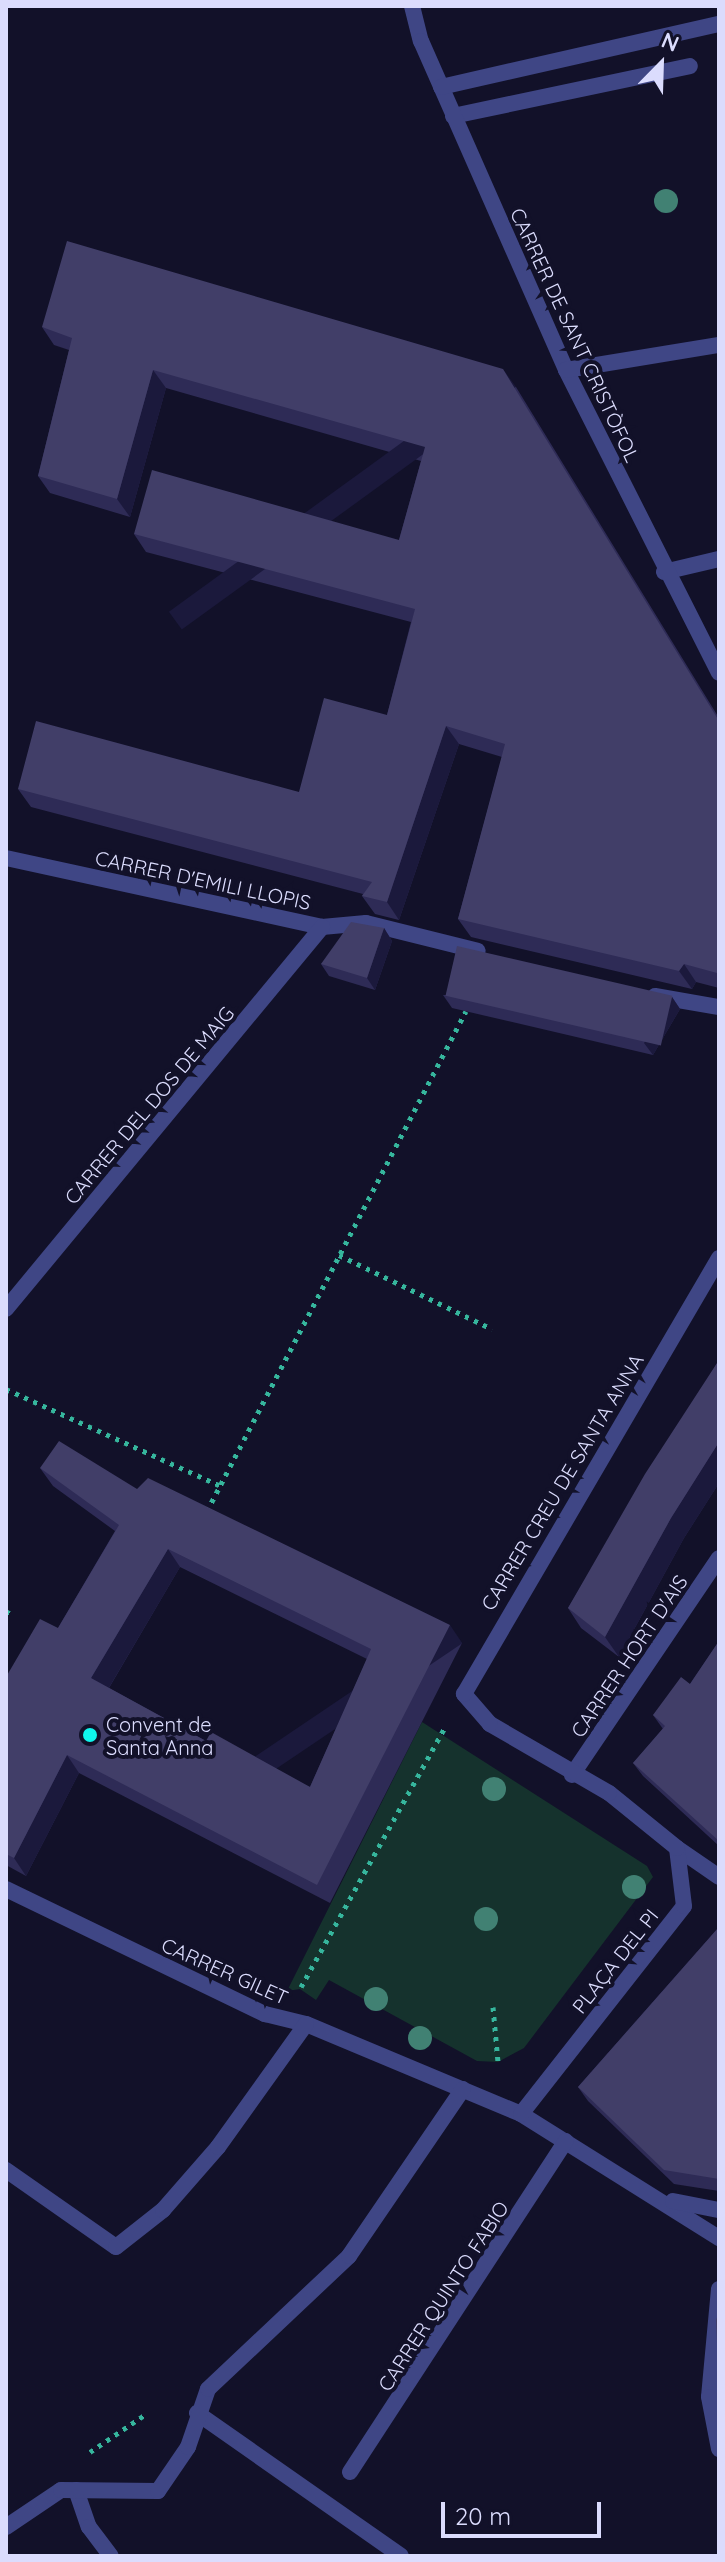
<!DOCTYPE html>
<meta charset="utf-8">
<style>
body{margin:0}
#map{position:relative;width:725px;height:2562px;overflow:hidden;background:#121129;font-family:Quicksand,sans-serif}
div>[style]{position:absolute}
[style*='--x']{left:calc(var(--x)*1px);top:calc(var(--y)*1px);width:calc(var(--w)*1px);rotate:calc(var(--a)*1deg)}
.green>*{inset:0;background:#15322d}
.path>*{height:5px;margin-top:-2.5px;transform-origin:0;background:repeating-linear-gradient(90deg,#36b69d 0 4px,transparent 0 10px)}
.service>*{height:16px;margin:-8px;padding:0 8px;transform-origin:8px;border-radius:8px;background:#3f4685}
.pedestrian>*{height:16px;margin:-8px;padding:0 8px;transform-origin:8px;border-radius:8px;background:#3f4685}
.minor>*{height:16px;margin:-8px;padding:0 8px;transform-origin:8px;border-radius:8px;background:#3f4685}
.trees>*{width:24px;height:24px;margin:-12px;border-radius:50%;background:#418173}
.wall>*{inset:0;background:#2e2b56}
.shaded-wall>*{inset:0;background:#1b193c;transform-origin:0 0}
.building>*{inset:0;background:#413e68;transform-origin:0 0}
.dots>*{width:22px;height:22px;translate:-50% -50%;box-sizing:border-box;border:4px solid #121129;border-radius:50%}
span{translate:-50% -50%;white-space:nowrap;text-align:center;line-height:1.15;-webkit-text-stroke:8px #121129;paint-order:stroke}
.street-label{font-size:20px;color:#dbdcfd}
.poi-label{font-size:20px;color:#dbdcfd}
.left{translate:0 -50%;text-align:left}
.frame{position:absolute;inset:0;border:8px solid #dbdcfd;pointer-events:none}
.north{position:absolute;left:621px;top:24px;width:80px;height:80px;-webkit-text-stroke:6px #121129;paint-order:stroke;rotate:23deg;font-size:22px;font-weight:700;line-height:32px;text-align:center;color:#dbdcfd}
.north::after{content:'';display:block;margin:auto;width:28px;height:36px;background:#dbdcfd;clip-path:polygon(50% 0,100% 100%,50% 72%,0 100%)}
.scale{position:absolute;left:441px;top:2502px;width:160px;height:36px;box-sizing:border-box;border:4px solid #dbdcfd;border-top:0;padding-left:10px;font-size:24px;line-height:28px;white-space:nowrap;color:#dbdcfd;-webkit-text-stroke:6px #121129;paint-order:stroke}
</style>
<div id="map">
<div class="green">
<i style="clip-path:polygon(422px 1722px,647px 1866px,653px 1877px,524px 2048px,498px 2062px,477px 2061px,329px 1980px,316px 2000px,300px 1989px,287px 1991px)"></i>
</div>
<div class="path">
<i style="--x:339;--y:1255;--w:170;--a:25.8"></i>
<i style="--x:6;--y:1389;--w:234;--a:24.3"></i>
<i style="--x:207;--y:1511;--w:563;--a:-62.62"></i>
<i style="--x:6;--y:1611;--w:7;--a:34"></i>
<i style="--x:301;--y:1987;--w:297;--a:-61"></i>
<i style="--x:493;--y:2007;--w:55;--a:84.8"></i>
<i style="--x:90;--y:2452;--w:68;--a:-34.2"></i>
</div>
<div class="service">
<i style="--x:453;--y:116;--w:242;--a:-11.9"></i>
</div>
<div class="pedestrian">
<i style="--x:664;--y:572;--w:57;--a:-13.3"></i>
<i style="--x:572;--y:1775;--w:262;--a:-55.9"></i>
</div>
<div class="minor">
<i style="--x:412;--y:6;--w:36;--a:76"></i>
<i style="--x:421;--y:41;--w:360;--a:66.2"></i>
<i style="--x:566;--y:370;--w:339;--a:63.2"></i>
<i style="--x:441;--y:87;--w:285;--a:-12.8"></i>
<i style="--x:566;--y:370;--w:155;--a:-9.3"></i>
<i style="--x:6;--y:858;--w:323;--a:12.3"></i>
<i style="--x:322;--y:927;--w:44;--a:-5.2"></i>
<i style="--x:366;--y:923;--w:115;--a:14"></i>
<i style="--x:655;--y:996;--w:65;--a:9.8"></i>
<i style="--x:6;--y:1309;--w:496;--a:-50.4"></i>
<i style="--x:677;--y:1848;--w:51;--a:34.6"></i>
<i style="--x:6;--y:1889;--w:288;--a:25.8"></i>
<i style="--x:265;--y:2014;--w:42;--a:13.7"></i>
<i style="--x:306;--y:2024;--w:233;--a:22.7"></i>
<i style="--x:521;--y:2114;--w:234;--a:32.1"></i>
<i style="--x:521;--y:2114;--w:264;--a:-51.9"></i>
<i style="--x:684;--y:1906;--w:58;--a:-96.9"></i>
<i style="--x:677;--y:1848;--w:87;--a:-141"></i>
<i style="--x:609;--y:1793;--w:138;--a:-149.9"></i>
<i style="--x:490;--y:1724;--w:40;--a:-131"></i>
<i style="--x:464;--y:1694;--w:505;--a:-59.68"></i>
<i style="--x:6;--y:2170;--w:134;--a:35"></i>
<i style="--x:116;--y:2247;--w:60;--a:-38.2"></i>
<i style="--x:163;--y:2210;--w:84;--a:-48.9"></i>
<i style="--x:218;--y:2147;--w:151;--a:-54.4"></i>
<i style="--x:673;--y:2201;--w:47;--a:11.1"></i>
<i style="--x:719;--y:2289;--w:108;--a:95.3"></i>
<i style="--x:709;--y:2397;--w:53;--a:79.1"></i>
<i style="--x:197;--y:2413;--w:249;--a:35"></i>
<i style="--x:350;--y:2472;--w:395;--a:-56.9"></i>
<i style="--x:76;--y:2490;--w:39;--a:71"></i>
<i style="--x:89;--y:2527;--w:36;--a:53"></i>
<i style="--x:6;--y:2527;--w:66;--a:-33.9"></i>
<i style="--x:61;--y:2490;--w:97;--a:0.6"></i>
<i style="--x:158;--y:2491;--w:53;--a:-55.7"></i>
<i style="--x:188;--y:2447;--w:61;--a:-71"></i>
<i style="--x:208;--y:2389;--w:194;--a:-43.3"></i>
<i style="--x:349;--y:2256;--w:202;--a:-55.7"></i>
</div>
<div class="trees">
<i style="left:666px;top:201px"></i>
<i style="left:494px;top:1789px"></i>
<i style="left:634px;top:1887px"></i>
<i style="left:486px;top:1919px"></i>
<i style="left:376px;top:1999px"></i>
<i style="left:420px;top:2038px"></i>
</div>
<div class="wall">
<i style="clip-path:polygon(42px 327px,516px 387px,719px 718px,719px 988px,696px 982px,692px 989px,471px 937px,458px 919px,502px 757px,459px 744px,399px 920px,375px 914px,362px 896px,363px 894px,31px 807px,18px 789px,299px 792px,387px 715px,411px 622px,146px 552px,134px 534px,399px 540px,421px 461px,166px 388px,130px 517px,50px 493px,38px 476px,69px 350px,54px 345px)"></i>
<i style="clip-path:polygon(384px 928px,392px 941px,375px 990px,329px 976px,321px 964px)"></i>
<i style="clip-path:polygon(443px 995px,672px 997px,680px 1009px,653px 1055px,452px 1008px)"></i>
<i style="clip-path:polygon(719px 1360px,719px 1483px,684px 1538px,619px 1657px,581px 1628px,568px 1608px)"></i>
<i style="clip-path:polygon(evenodd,40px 1468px,137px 1489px,462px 1643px,330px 1903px,79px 1773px,26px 1876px,6px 1865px,6px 1677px,58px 1628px,115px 1531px,53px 1486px,40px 1468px,180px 1567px,367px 1659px,310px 1787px,206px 1741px,109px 1688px,180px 1567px)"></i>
<i style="clip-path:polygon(719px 1641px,719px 1846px,643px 1776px,633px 1763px,663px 1729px,653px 1715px,690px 1684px)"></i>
<i style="clip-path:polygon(719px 1927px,719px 2191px,674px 2184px,588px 2101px,578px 2087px)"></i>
</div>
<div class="shaded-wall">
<i style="left:503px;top:369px;width:22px;height:413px;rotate:54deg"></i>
<i style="clip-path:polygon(153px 370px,166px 388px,130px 517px,117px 499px)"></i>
<i style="clip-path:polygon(446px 726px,459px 744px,399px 920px,387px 902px)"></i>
<i style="clip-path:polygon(384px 928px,392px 941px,375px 990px,367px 978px)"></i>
<i style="clip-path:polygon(684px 964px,696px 982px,692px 989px,679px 971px)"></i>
<i style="clip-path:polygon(672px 997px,680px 1009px,653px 1055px,644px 1043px)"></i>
<i style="clip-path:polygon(719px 1442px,719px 1483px,684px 1538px,619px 1657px,605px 1637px,671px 1518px)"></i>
<i style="clip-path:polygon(168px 1549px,180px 1567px,104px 1696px,91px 1678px)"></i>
<i style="left:450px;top:1625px;width:22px;height:292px;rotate:56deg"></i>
<i style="clip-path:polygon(67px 1755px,79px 1773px,26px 1876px,14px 1858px)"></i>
</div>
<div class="building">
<i style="clip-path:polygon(67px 241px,503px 369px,719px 721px,719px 964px,717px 973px,684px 964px,679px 971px,458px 919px,505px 744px,446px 726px,387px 902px,362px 896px,372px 882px,18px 789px,36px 721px,299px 792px,324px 698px,387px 715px,415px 609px,134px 534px,152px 470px,399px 540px,425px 447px,153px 370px,117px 499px,38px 476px,72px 338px,42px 327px)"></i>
<i style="clip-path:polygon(351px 922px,384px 928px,367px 978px,321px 964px)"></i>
<i style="left:457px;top:946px;width:221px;height:51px;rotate:13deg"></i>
<i style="clip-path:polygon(719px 1360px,719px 1442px,671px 1518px,605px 1637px,568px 1608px,645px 1474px)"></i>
<i style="clip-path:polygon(evenodd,59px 1441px,137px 1489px,148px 1478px,450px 1625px,317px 1885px,67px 1755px,14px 1858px,6px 1854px,6px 1677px,40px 1619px,58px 1628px,119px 1525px,40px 1468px,59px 1441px,168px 1549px,371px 1649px,310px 1787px,211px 1732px,206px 1741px,91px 1678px,168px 1549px)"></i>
<i style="clip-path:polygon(719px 1641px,719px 1841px,633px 1763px,665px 1726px,653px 1715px,681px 1677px,690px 1684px)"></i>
<i style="clip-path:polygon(719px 1927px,719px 2179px,664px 2170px,578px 2087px)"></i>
<i style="clip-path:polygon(719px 2312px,719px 2389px,716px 2320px)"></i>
</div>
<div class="dots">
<i style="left:90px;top:1735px;background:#0ff5ec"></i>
</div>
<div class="street-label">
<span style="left:575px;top:335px;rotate:65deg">CARRER DE SANT CRISTÒFOL</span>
<span style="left:203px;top:880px;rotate:12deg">CARRER D'EMILI LLOPIS</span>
<span style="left:149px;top:1105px;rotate:-50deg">CARRER DEL DOS DE MAIG</span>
<span style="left:562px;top:1482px;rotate:-59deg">CARRER CREU DE SANTA ANNA</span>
<span style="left:629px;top:1656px;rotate:-56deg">CARRER HORT D'AIS</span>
<span style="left:615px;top:1961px;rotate:-52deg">PLAÇA DEL PI</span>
<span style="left:225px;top:1971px;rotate:24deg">CARRER GILET</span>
<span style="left:443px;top:2296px;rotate:-57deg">CARRER QUINTO FABIO</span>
</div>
<div class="poi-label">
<span class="left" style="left:106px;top:1736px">Convent de<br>Santa Anna</span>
</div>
<div class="frame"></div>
<div class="north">N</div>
<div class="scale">20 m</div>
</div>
